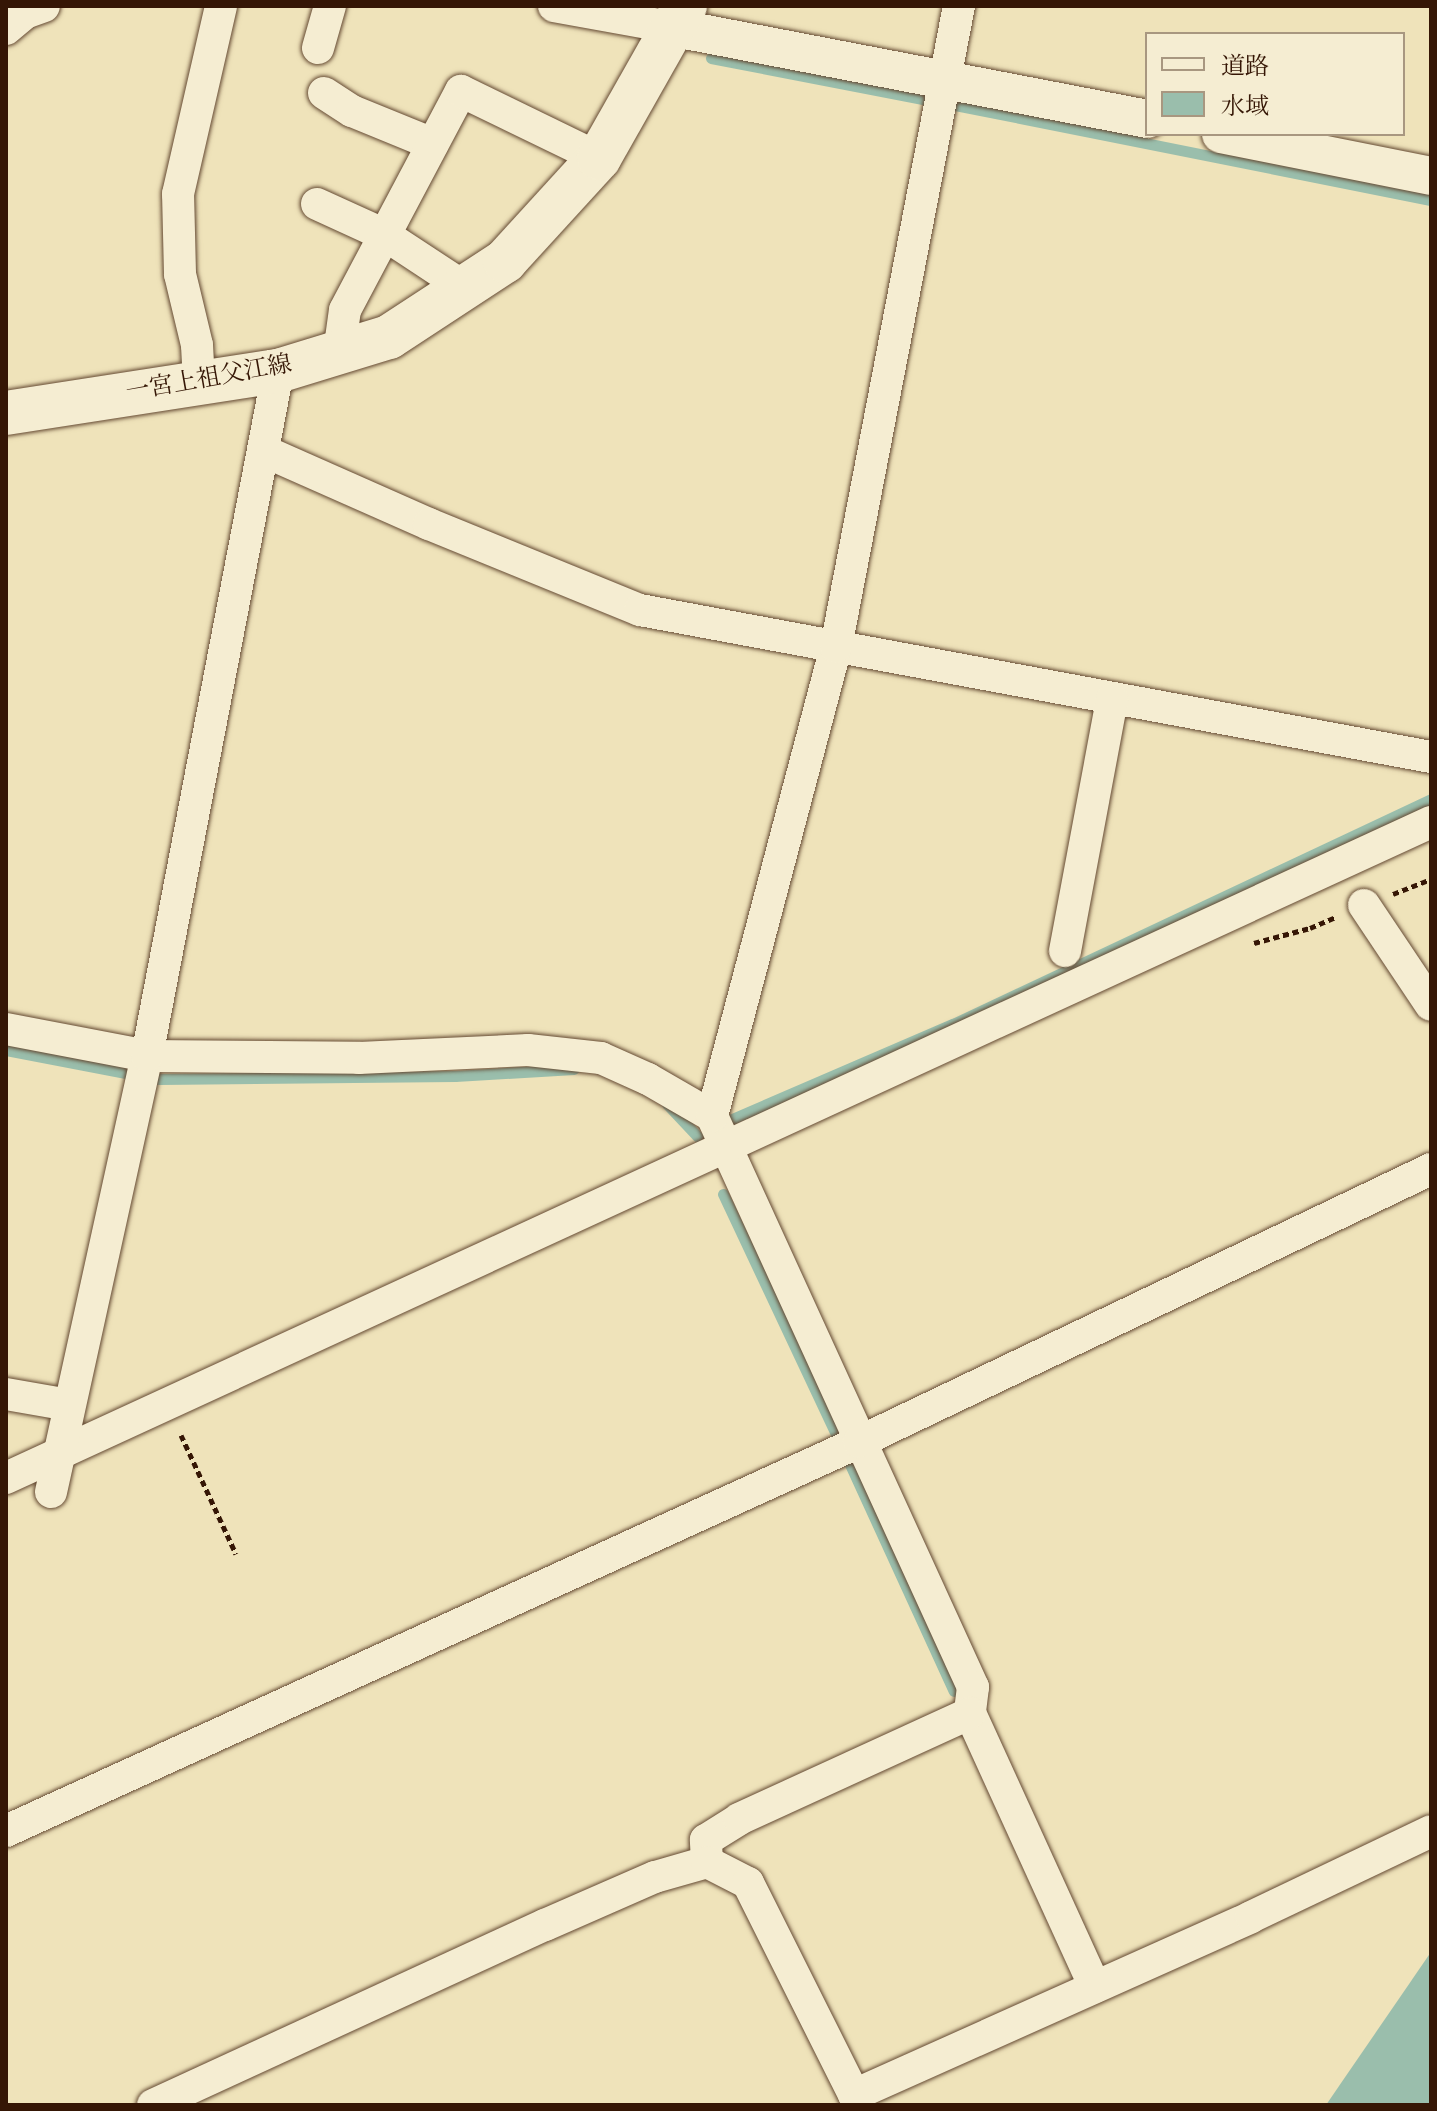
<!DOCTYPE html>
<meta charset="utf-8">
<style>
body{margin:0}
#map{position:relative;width:1437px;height:2111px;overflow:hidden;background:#efe3ba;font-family:"Old Standard TT","Noto Serif JP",serif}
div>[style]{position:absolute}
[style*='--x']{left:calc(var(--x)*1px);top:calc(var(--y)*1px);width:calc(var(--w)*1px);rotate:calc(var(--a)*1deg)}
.water>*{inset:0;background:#9abeac}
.stream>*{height:11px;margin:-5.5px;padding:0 5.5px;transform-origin:5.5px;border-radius:5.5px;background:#9abeac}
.path>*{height:5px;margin-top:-2.5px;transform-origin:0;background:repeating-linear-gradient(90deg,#351605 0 6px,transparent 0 10px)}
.roads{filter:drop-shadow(0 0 2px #644932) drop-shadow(0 0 2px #644932)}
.minor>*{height:32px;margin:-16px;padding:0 16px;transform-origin:16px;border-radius:16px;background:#f5edd2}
.tertiary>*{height:38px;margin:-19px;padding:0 19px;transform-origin:19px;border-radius:19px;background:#f5edd2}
.secondary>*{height:44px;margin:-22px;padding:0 22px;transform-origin:22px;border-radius:22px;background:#f5edd2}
span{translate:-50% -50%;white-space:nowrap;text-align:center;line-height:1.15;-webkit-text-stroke:7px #f5edd2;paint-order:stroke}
.street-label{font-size:24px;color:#351605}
.frame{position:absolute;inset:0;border:8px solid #351605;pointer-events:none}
.legend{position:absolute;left:1145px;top:32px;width:260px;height:104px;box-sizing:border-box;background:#f5edd2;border:2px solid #a89780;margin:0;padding:10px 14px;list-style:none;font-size:24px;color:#351605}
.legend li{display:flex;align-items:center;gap:16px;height:40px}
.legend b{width:40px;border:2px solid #a89780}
</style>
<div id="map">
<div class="water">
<i style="clip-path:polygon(1431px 1952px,1431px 2105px,1326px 2105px)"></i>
</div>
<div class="stream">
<i style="--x:711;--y:58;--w:221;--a:11"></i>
<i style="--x:955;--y:105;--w:485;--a:11.3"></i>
<i style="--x:6;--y:1050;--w:122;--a:10.9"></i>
<i style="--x:159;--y:1079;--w:296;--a:-0.6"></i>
<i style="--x:455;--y:1076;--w:119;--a:-3.4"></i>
<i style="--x:667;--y:1104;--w:45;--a:46.8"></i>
<i style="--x:732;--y:1119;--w:241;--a:-23.3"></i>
<i style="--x:953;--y:1024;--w:528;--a:-25.21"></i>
<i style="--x:723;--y:1194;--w:270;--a:64.8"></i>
<i style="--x:848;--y:1460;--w:254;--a:65.4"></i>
</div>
<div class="path">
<i style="--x:1393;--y:894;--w:41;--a:-21.5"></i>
<i style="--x:1254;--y:943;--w:58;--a:-15"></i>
<i style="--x:1310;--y:928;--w:28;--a:-23"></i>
<i style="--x:181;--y:1435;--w:131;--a:65.2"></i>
</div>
<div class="roads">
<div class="minor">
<i style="--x:554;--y:6;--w:123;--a:10.3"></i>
<i style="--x:6;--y:29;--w:25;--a:-40"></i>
<i style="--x:25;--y:13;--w:20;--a:-20"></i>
<i style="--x:318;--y:48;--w:44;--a:-74.1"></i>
<i style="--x:324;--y:93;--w:33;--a:33"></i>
<i style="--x:352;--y:111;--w:87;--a:22.2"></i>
<i style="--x:317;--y:204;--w:75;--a:24.5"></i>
<i style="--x:385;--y:235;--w:98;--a:33.4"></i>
<i style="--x:339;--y:353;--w:43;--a:-82.1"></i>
<i style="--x:345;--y:310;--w:248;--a:-62.1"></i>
<i style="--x:461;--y:91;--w:153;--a:25.9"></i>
<i style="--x:199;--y:383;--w:38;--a:-93"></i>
<i style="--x:197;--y:345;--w:73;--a:-103.5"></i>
<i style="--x:180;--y:274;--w:80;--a:-91.4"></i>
<i style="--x:178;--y:194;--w:193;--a:-77.1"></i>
<i style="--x:264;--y:451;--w:180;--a:23.9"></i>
<i style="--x:429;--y:524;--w:228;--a:22.2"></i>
<i style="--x:640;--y:610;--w:805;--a:10.53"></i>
<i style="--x:1364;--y:905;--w:120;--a:56.2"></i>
<i style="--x:1065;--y:951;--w:256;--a:-79.4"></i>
<i style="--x:6;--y:1029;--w:144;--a:10.8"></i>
<i style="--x:147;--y:1056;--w:212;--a:0.5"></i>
<i style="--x:359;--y:1058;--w:169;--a:-2.7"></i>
<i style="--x:528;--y:1050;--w:73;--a:6.3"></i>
<i style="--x:601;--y:1058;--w:51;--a:24.1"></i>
<i style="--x:648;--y:1079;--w:74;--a:30"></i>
<i style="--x:712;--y:1116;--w:628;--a:65.44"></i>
<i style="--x:973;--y:1687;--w:26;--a:97"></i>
<i style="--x:970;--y:1713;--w:301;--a:65.5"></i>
<i style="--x:712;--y:1116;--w:485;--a:-75.2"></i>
<i style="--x:836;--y:647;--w:653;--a:-79.14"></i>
<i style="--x:6;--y:1394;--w:64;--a:9.9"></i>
<i style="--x:6;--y:1478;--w:1569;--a:-24.72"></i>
<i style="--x:51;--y:1492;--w:446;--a:-77.6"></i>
<i style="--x:147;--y:1056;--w:697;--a:-79.17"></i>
<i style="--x:6;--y:1831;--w:938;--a:-24.51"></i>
<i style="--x:859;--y:1442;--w:634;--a:-25.51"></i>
<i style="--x:707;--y:1862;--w:22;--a:-93"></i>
<i style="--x:706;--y:1840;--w:39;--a:-32"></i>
<i style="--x:739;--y:1819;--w:254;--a:-24.6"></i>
<i style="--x:153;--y:2105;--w:431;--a:-24.7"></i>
<i style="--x:545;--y:1925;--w:120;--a:-23.6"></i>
<i style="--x:655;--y:1877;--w:54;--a:-16.1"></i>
<i style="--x:707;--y:1862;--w:46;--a:27.1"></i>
<i style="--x:748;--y:1883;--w:237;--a:63.4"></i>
<i style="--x:854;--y:2095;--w:435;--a:-24.1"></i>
<i style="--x:1251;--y:1917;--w:199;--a:-25.5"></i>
</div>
<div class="tertiary">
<i style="--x:675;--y:28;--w:481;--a:10.9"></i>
<i style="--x:1221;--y:134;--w:214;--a:11.3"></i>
</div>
<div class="secondary">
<i style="--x:6;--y:413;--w:275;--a:-8.8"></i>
<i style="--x:278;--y:371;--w:116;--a:-17"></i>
<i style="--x:389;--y:337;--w:139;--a:-33.2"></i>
<i style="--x:505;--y:261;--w:139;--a:-47.6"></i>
<i style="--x:599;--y:158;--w:175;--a:-60.5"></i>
</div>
</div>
<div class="street-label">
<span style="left:209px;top:380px;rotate:-10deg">一宮上祖父江線</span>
</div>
<div class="frame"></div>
<ul class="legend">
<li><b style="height:10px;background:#f5edd2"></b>道路</li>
<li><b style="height:22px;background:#9abeac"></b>水域</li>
</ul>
</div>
